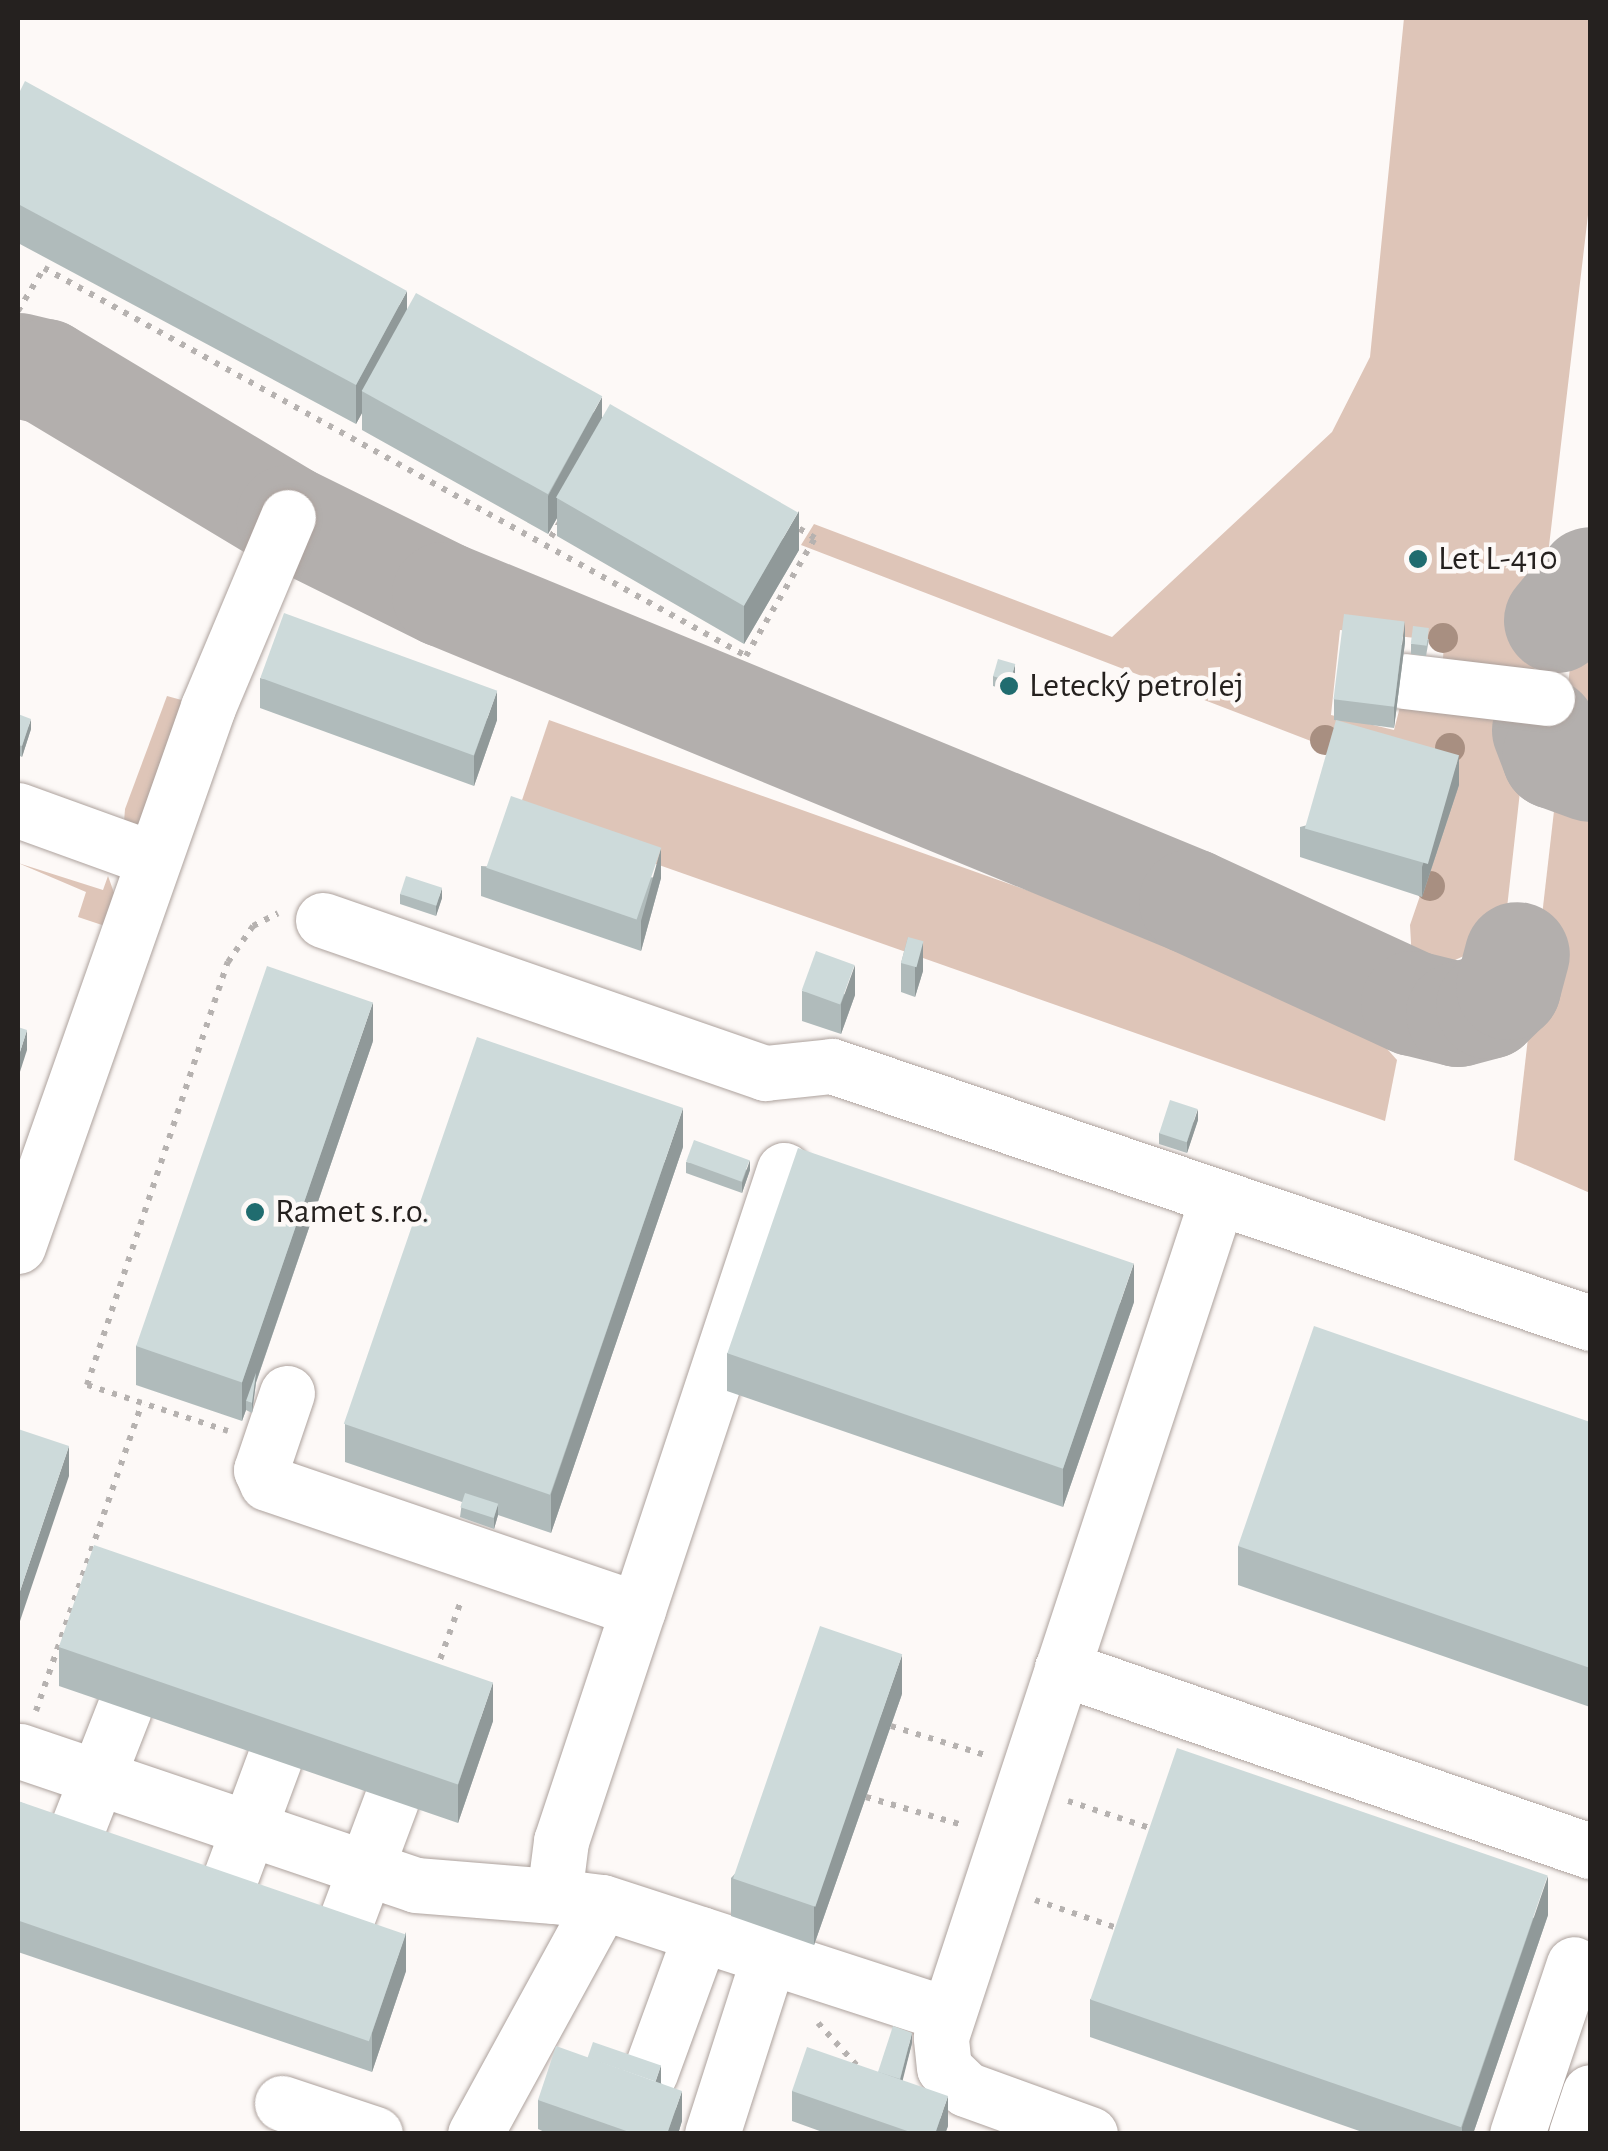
<!DOCTYPE html>
<meta charset="utf-8">
<style>
body{margin:0}
#map{position:relative;width:1608px;height:2151px;overflow:hidden;background:#fdf9f7;font-family:"Alegreya Sans",sans-serif}
div>[style]{position:absolute}
[style*='--x']{left:calc(var(--x)*1px);top:calc(var(--y)*1px);width:calc(var(--w)*1px);rotate:calc(var(--a)*1deg)}
.green>*{inset:0;background:#dec5b8}
.taxiway>*{height:105px;margin:-52.5px;padding:0 52.5px;transform-origin:52.5px;border-radius:52.5px;background:#b3afad}
.path>*{height:6px;margin-top:-3px;transform-origin:0;background:repeating-linear-gradient(90deg,#b6b2b0 0 5px,transparent 0 13px)}
.roads{filter:drop-shadow(0 0 2px #ada29d) drop-shadow(0 0 2px #ada29d)}
.minor>*{height:55px;margin:-27.5px;padding:0 27.5px;transform-origin:27.5px;border-radius:27.5px;background:#fff}
.trees>*{width:30px;height:30px;margin:-15px;border-radius:50%;background:#a88f81}
.wall>*{inset:0;background:#b0bbbb}
.shaded-wall>*{inset:0;background:#909999}
.building>*{inset:0;background:#cddada;transform-origin:0 0}
.dots>*{width:28px;height:28px;translate:-50% -50%;box-sizing:border-box;border:5px solid #fdf9f7;border-radius:50%}
span{translate:-50% -50%;white-space:nowrap;text-align:center;line-height:1.15;-webkit-text-stroke:9px #fdf9f7;paint-order:stroke}
.poi-label{font-size:35px;color:#25211f}
.left{translate:0 -50%;text-align:left}
.frame{position:absolute;inset:0;border:20px solid #25211f;pointer-events:none}
</style>
<div id="map">
<div class="green">
<i style="clip-path:polygon(1404px 18px,1590px 18px,1590px 198px,1533px 682px,1443px 659px,1444px 641px,1340px 630px,1331px 715px,1394px 730px,1401px 703px,1529px 711px,1507px 908px,1484px 947px,1426px 973px,1412px 961px,1410px 925px,1458px 785px,1316px 743px,801px 545px,814px 524px,1112px 637px,1332px 432px,1370px 357px)"></i>
<i style="clip-path:polygon(1590px 615px,1590px 755px,1570px 746px,1563px 731px,1572px 649px)"></i>
<i style="clip-path:polygon(167px 696px,196px 704px,142px 834px,124px 822px,125px 809px)"></i>
<i style="clip-path:polygon(549px 720px,1347px 1004px,1397px 1060px,1385px 1121px,517px 815px)"></i>
<i style="clip-path:polygon(1590px 789px,1590px 1193px,1514px 1160px,1554px 811px,1567px 792px)"></i>
<i style="clip-path:polygon(18px 863px,103px 890px,108px 876px,117px 901px,111px 928px,78px 917px,86px 892px)"></i>
</div>
<div class="taxiway">
<i style="--x:18;--y:365;--w:28;--a:13"></i>
<i style="--x:45;--y:371;--w:283;--a:31"></i>
<i style="--x:288;--y:517;--w:174;--a:26.3"></i>
<i style="--x:444;--y:594;--w:808;--a:22.34"></i>
<i style="--x:1191;--y:901;--w:244;--a:24.7"></i>
<i style="--x:1413;--y:1003;--w:46;--a:13.7"></i>
<i style="--x:1458;--y:1014;--w:31;--a:-15"></i>
<i style="--x:1488;--y:1006;--w:28;--a:-44"></i>
<i style="--x:1508;--y:987;--w:34;--a:-75"></i>
<i style="--x:1556;--y:620;--w:53;--a:-50.3"></i>
<i style="--x:1544;--y:730;--w:28;--a:69"></i>
<i style="--x:1554;--y:756;--w:38;--a:20"></i>
</div>
<div class="path">
<i style="--x:18;--y:311;--w:50;--a:-58.8"></i>
<i style="--x:44;--y:268;--w:802;--a:28.93"></i>
<i style="--x:746;--y:656;--w:137;--a:-59.7"></i>
<i style="--x:815;--y:538;--w:27;--a:-149"></i>
<i style="--x:551;--y:537;--w:17;--a:-59"></i>
<i style="--x:228;--y:1431;--w:148;--a:-161.9"></i>
<i style="--x:87;--y:1385;--w:446;--a:-71.6"></i>
<i style="--x:228;--y:962;--w:44;--a:-55.2"></i>
<i style="--x:253;--y:926;--w:28;--a:-27"></i>
<i style="--x:436;--y:1671;--w:77;--a:-70.4"></i>
<i style="--x:36;--y:1711;--w:325;--a:-71"></i>
<i style="--x:891;--y:1726;--w:98;--a:17.1"></i>
<i style="--x:866;--y:1797;--w:101;--a:16.1"></i>
<i style="--x:1068;--y:1801;--w:93;--a:18.2"></i>
<i style="--x:1035;--y:1900;--w:93;--a:18.8"></i>
<i style="--x:818;--y:2023;--w:62;--a:47.6"></i>
</div>
<div class="roads">
<div class="minor">
<i style="--x:1404;--y:681;--w:144;--a:6.8"></i>
<i style="--x:18;--y:810;--w:144;--a:19.9"></i>
<i style="--x:323;--y:920;--w:468;--a:19.1"></i>
<i style="--x:765;--y:1073;--w:67;--a:-6"></i>
<i style="--x:832;--y:1066;--w:800;--a:18.73"></i>
<i style="--x:784;--y:1170;--w:707;--a:108.38"></i>
<i style="--x:561;--y:1841;--w:55;--a:97.3"></i>
<i style="--x:554;--y:1896;--w:48;--a:7.1"></i>
<i style="--x:602;--y:1902;--w:362;--a:18"></i>
<i style="--x:18;--y:1246;--w:572;--a:-70.58"></i>
<i style="--x:208;--y:707;--w:206;--a:-67.2"></i>
<i style="--x:287;--y:1393;--w:81;--a:108.7"></i>
<i style="--x:261;--y:1470;--w:14;--a:65"></i>
<i style="--x:267;--y:1483;--w:392;--a:18.8"></i>
<i style="--x:1062;--y:1668;--w:559;--a:19.12"></i>
<i style="--x:20;--y:1751;--w:418;--a:18.7"></i>
<i style="--x:416;--y:1885;--w:138;--a:4.6"></i>
<i style="--x:66;--y:1857;--w:159;--a:-68.6"></i>
<i style="--x:219;--y:1908;--w:158;--a:-69.6"></i>
<i style="--x:336;--y:1947;--w:156;--a:-69.4"></i>
<i style="--x:650;--y:2073;--w:148;--a:-69.9"></i>
<i style="--x:282;--y:2103;--w:98;--a:18.4"></i>
<i style="--x:475;--y:2134;--w:264;--a:-61.3"></i>
<i style="--x:712;--y:2134;--w:187;--a:-72.2"></i>
<i style="--x:1090;--y:2134;--w:132;--a:-160.1"></i>
<i style="--x:966;--y:2089;--w:30;--a:-136"></i>
<i style="--x:944;--y:2068;--w:31;--a:-96"></i>
<i style="--x:941;--y:2037;--w:882;--a:-71.77"></i>
<i style="--x:1517;--y:2134;--w:179;--a:-71.5"></i>
<i style="--x:1576;--y:2134;--w:44;--a:-71.6"></i>
</div>
</div>
<div class="trees">
<i style="left:1443px;top:638px"></i>
<i style="left:1325px;top:740px"></i>
<i style="left:1450px;top:748px"></i>
<i style="left:1430px;top:886px"></i>
</div>
<div class="wall">
<i style="clip-path:polygon(18px 95px,602px 417px,799px 550px,744px 644px,557px 536px,557px 518px,548px 534px,362px 430px,362px 413px,356px 424px,18px 243px)"></i>
<i style="clip-path:polygon(1429px 639px,1426px 656px,1411px 654px,1411px 644px)"></i>
<i style="clip-path:polygon(1405px 642px,1394px 728px,1334px 720px,1334px 699px)"></i>
<i style="clip-path:polygon(1015px 675px,1010px 691px,993px 686px,993px 676px)"></i>
<i style="clip-path:polygon(260px 678px,497px 720px,474px 786px,260px 708px)"></i>
<i style="clip-path:polygon(18px 714px,31px 729px,22px 757px,18px 755px)"></i>
<i style="clip-path:polygon(1459px 785px,1422px 897px,1300px 857px,1300px 827px)"></i>
<i style="clip-path:polygon(481px 866px,661px 878px,641px 951px,481px 896px)"></i>
<i style="clip-path:polygon(400px 894px,442px 898px,436px 916px,400px 904px)"></i>
<i style="clip-path:polygon(908px 937px,923px 971px,915px 997px,901px 992px,901px 963px)"></i>
<i style="clip-path:polygon(802px 991px,855px 995px,841px 1034px,802px 1021px)"></i>
<i style="clip-path:polygon(373px 1041px,256px 1383px,252px 1413px,246px 1410px,242px 1421px,136px 1385px,136px 1346px)"></i>
<i style="clip-path:polygon(1198px 1120px,1187px 1153px,1159px 1144px,1159px 1133px)"></i>
<i style="clip-path:polygon(683px 1147px,551px 1533px,498px 1515px,494px 1529px,460px 1517px,462px 1502px,345px 1462px,345px 1424px)"></i>
<i style="clip-path:polygon(686px 1162px,750px 1170px,742px 1193px,686px 1173px)"></i>
<i style="clip-path:polygon(1134px 1302px,1063px 1507px,727px 1391px,727px 1353px)"></i>
<i style="clip-path:polygon(1590px 1422px,1590px 1707px,1238px 1585px,1238px 1546px)"></i>
<i style="clip-path:polygon(59px 1647px,493px 1721px,458px 1823px,59px 1686px)"></i>
<i style="clip-path:polygon(902px 1694px,814px 1945px,731px 1916px,731px 1878px)"></i>
<i style="clip-path:polygon(18px 1801px,406px 1971px,372px 2072px,18px 1952px)"></i>
<i style="clip-path:polygon(1548px 1915px,1473px 2134px,1368px 2134px,1090px 2037px,1090px 1999px)"></i>
<i style="clip-path:polygon(912px 2043px,902px 2080px,948px 2126px,945px 2134px,828px 2134px,792px 2121px,792px 2091px,878px 2072px)"></i>
<i style="clip-path:polygon(661px 2083px,682px 2121px,678px 2134px,549px 2134px,538px 2129px,538px 2100px)"></i>
</div>
<div class="shaded-wall">
<i style="clip-path:polygon(407px 291px,407px 329px,362px 391px,362px 413px,356px 424px,356px 385px)"></i>
<i style="clip-path:polygon(602px 397px,602px 436px,557px 498px,557px 518px,548px 534px,548px 496px)"></i>
<i style="clip-path:polygon(799px 511px,799px 550px,744px 644px,744px 605px)"></i>
<i style="clip-path:polygon(1405px 621px,1405px 642px,1394px 728px,1394px 707px)"></i>
<i style="clip-path:polygon(1015px 664px,1015px 675px,1010px 691px,1010px 681px)"></i>
<i style="clip-path:polygon(497px 691px,497px 720px,474px 786px,474px 756px)"></i>
<i style="clip-path:polygon(31px 719px,31px 729px,22px 757px,22px 746px)"></i>
<i style="clip-path:polygon(1459px 756px,1459px 785px,1422px 897px,1422px 867px)"></i>
<i style="clip-path:polygon(661px 848px,661px 878px,641px 951px,641px 921px)"></i>
<i style="clip-path:polygon(442px 888px,442px 898px,436px 916px,436px 906px)"></i>
<i style="clip-path:polygon(923px 941px,923px 971px,915px 997px,915px 967px)"></i>
<i style="clip-path:polygon(855px 965px,855px 995px,841px 1034px,841px 1004px)"></i>
<i style="clip-path:polygon(373px 1002px,373px 1041px,256px 1382px,252px 1413px,252px 1403px,246px 1401px,246px 1410px,242px 1421px,242px 1382px)"></i>
<i style="clip-path:polygon(27px 1030px,27px 1050px,18px 1078px,18px 1058px)"></i>
<i style="clip-path:polygon(683px 1108px,683px 1147px,551px 1533px,551px 1494px)"></i>
<i style="clip-path:polygon(1198px 1109px,1198px 1120px,1187px 1153px,1187px 1142px)"></i>
<i style="clip-path:polygon(750px 1160px,750px 1170px,742px 1193px,742px 1183px)"></i>
<i style="clip-path:polygon(1134px 1263px,1134px 1302px,1063px 1507px,1063px 1468px)"></i>
<i style="clip-path:polygon(69px 1446px,69px 1476px,18px 1627px,18px 1597px)"></i>
<i style="clip-path:polygon(498px 1504px,498px 1515px,494px 1529px,494px 1518px)"></i>
<i style="clip-path:polygon(902px 1655px,902px 1694px,814px 1945px,814px 1906px)"></i>
<i style="clip-path:polygon(493px 1682px,493px 1721px,458px 1823px,458px 1785px)"></i>
<i style="clip-path:polygon(1548px 1876px,1548px 1915px,1473px 2134px,1462px 2134px,1462px 2127px)"></i>
<i style="clip-path:polygon(406px 1932px,406px 1971px,372px 2072px,372px 2033px)"></i>
<i style="clip-path:polygon(912px 2033px,912px 2043px,898px 2099px,898px 2088px)"></i>
<i style="clip-path:polygon(661px 2065px,661px 2085px,653px 2089px)"></i>
<i style="clip-path:polygon(682px 2091px,682px 2121px,678px 2134px,667px 2134px)"></i>
<i style="clip-path:polygon(948px 2096px,948px 2126px,945px 2134px,935px 2134px)"></i>
</div>
<div class="building">
<i style="clip-path:polygon(25px 81px,407px 291px,356px 385px,18px 204px,18px 95px)"></i>
<i style="left:416px;top:293px;width:213px;height:112px;rotate:29deg"></i>
<i style="left:610px;top:404px;width:217px;height:108px;rotate:30deg"></i>
<i style="left:284px;top:613px;width:227px;height:69px;rotate:20deg"></i>
<i style="left:1344px;top:614px;width:61px;height:86px;rotate:7deg"></i>
<i style="left:1413px;top:626px;width:16px;height:18px;rotate:7deg"></i>
<i style="left:998px;top:659px;width:18px;height:18px;rotate:16deg"></i>
<i style="clip-path:polygon(18px 714px,31px 719px,22px 746px,18px 745px)"></i>
<i style="left:1336px;top:720px;width:128px;height:113px;rotate:16deg"></i>
<i style="left:511px;top:796px;width:159px;height:76px;rotate:19deg"></i>
<i style="left:406px;top:876px;width:38px;height:19px;rotate:18deg"></i>
<i style="left:908px;top:937px;width:16px;height:27px;rotate:15deg"></i>
<i style="left:816px;top:951px;width:41px;height:42px;rotate:20deg"></i>
<i style="left:267px;top:966px;width:112px;height:402px;rotate:19deg"></i>
<i style="clip-path:polygon(18px 1027px,27px 1030px,18px 1058px)"></i>
<i style="left:477px;top:1037px;width:218px;height:409px;rotate:19deg"></i>
<i style="left:1170px;top:1100px;width:29px;height:35px;rotate:18deg"></i>
<i style="left:694px;top:1140px;width:59px;height:23px;rotate:20deg"></i>
<i style="left:798px;top:1148px;width:355px;height:217px;rotate:19deg"></i>
<i style="clip-path:polygon(1314px 1326px,1590px 1422px,1590px 1668px,1238px 1546px)"></i>
<i style="clip-path:polygon(256px 1373px,252px 1403px,246px 1401px)"></i>
<i style="clip-path:polygon(18px 1429px,69px 1446px,18px 1597px)"></i>
<i style="left:465px;top:1493px;width:35px;height:15px;rotate:18deg"></i>
<i style="left:94px;top:1545px;width:422px;height:108px;rotate:19deg"></i>
<i style="left:820px;top:1626px;width:87px;height:267px;rotate:19deg"></i>
<i style="left:1177px;top:1748px;width:392px;height:266px;rotate:19deg"></i>
<i style="left:18px;top:1801px;width:410px;height:113px;rotate:19deg"></i>
<i style="clip-path:polygon(893px 2026px,912px 2033px,900px 2079px,878px 2072px)"></i>
<i style="left:593px;top:2042px;width:72px;height:17px;rotate:19deg"></i>
<i style="clip-path:polygon(556px 2046px,682px 2091px,667px 2134px,635px 2134px,538px 2100px)"></i>
<i style="clip-path:polygon(807px 2047px,948px 2096px,935px 2134px,916px 2134px,792px 2091px)"></i>
</div>
<div class="dots">
<i style="left:1418px;top:559px;background:#206c6f"></i>
<i style="left:1009px;top:686px;background:#206c6f"></i>
<i style="left:255px;top:1212px;background:#206c6f"></i>
</div>
<div class="poi-label">
<span class="left" style="left:1438px;top:559px">Let L-410</span>
<span class="left" style="left:1029px;top:686px">Letecký petrolej</span>
<span class="left" style="left:275px;top:1212px">Ramet s.r.o.</span>
</div>
<div class="frame"></div>
</div>
